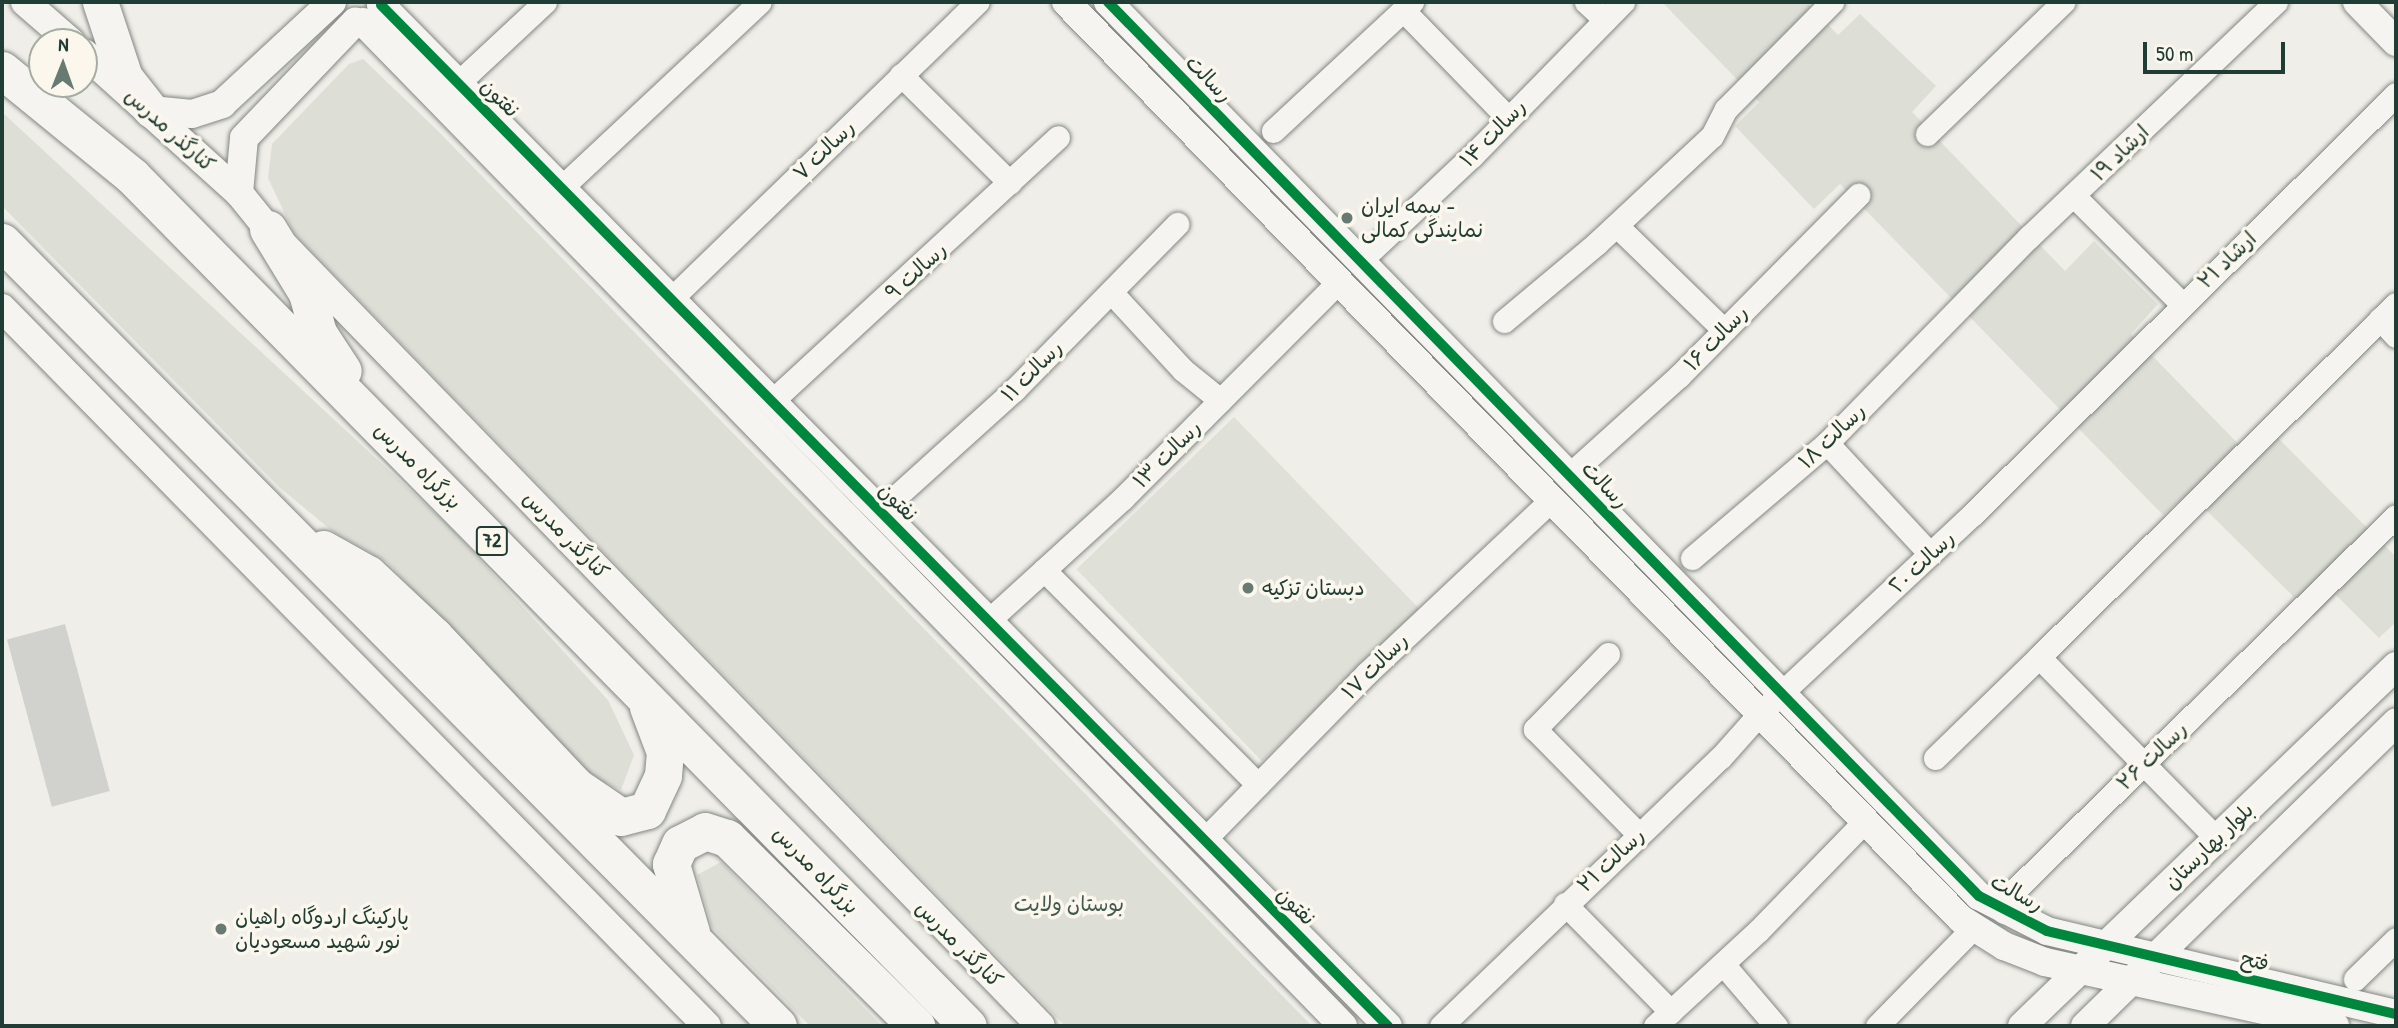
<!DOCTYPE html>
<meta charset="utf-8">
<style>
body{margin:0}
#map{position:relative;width:2398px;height:1028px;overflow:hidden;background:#efeee8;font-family:"Patrick Hand","Playpen Sans Arabic",sans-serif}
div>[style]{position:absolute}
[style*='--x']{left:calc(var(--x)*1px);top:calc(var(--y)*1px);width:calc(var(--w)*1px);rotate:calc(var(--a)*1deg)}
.built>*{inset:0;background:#dfe0d7;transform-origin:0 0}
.green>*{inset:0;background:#dddfd6}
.building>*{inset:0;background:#d1d1cd;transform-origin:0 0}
.roads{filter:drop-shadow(0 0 2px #828783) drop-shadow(0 0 2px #828783)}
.minor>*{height:23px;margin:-11.5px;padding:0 11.5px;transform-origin:11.5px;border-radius:11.5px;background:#f5f4f0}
.tertiary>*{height:28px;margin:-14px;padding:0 14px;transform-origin:14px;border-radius:14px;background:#f5f4f0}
.primary>*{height:35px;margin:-17.5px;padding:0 17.5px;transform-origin:17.5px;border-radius:17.5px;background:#f5f4f0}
.trunk>*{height:37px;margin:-18.5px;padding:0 18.5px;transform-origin:18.5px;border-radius:18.5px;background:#f5f4f0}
.cycleway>*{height:10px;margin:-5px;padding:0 5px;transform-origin:5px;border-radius:5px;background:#00873e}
.dots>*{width:19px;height:19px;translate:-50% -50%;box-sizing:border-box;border:4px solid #fbf7ec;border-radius:50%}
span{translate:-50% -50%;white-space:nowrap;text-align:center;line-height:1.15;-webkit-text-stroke:7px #fbf7ec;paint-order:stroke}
.shield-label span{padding:2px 5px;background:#fbf7ec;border:2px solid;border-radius:5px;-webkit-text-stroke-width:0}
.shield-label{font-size:19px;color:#1f3d34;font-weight:700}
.street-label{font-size:21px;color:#1f3d34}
.poi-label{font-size:21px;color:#1f3d34}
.left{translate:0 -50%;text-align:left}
.park-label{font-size:21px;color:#425b52}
.frame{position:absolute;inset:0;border:4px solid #1f3d34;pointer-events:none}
.north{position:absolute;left:28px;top:28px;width:70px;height:70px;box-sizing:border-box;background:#fbf7ec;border:2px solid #a3ada2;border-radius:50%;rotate:1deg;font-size:19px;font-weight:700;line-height:28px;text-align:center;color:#1f3d34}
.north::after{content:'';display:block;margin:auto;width:24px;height:32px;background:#687b73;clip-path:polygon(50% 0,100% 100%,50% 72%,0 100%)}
.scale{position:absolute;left:2143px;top:42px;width:142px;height:32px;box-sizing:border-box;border:4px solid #1f3d34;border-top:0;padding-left:9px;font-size:21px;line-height:24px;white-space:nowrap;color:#1f3d34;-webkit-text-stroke:5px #fbf7ec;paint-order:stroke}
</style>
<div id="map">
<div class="built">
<i style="left:1234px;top:417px;width:267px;height:219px;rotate:46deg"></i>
</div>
<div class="green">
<i style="clip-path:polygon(1662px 2px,1806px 2px,1838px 35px,1860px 14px,1936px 86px,1912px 112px,2065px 271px,2094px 241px,2158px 304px,2131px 334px,2255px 461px,2278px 438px,2396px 557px,2396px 622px,2379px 638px,2336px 595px,2314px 617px,2189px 493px,2163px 515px,1840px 184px,1814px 209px,1735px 126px,1759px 102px)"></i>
<i style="clip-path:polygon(363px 59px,436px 129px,1312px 1026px,1065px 1026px,294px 233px,268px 178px,272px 144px,349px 64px)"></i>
<i style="clip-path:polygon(2px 112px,448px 525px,608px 700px,634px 755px,621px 790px,584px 773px,387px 562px,331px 530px,279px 487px,2px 206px)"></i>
<i style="clip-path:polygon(721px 862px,882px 1026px,810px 1026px,712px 927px,697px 875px)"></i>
</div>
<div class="building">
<i style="left:65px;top:624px;width:173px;height:60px;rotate:75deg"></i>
</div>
<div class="roads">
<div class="minor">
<i style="--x:1586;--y:2;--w:26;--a:43"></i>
<i style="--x:1403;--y:10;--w:151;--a:45.8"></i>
<i style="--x:901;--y:75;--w:153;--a:44.7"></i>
<i style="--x:458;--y:83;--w:119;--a:-43"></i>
<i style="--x:1273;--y:131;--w:190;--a:-42.9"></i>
<i style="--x:1927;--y:134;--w:190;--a:-44.1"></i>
<i style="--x:561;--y:188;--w:272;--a:-43.1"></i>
<i style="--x:2075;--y:197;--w:151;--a:45"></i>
<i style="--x:1617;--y:226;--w:148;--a:44.2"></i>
<i style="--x:1360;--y:261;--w:154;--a:-43.2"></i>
<i style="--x:1472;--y:156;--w:216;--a:-45.6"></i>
<i style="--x:1111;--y:292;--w:106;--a:47.3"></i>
<i style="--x:1183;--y:370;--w:48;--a:39"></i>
<i style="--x:671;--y:299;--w:427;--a:-44.1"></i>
<i style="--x:2380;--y:319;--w:23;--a:47"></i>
<i style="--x:1504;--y:321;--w:120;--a:-39.9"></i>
<i style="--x:1596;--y:244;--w:158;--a:-43"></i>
<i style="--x:1712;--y:136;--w:30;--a:-63"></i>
<i style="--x:1726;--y:109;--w:151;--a:-45.3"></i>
<i style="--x:772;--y:401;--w:389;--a:-42.7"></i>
<i style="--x:1827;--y:443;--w:151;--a:47.1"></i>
<i style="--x:1569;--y:475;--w:148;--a:-42"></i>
<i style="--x:1679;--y:376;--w:255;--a:-45.3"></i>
<i style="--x:880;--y:511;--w:181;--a:-42.1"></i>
<i style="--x:1014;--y:390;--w:233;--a:-45.5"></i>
<i style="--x:1692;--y:558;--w:177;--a:-40.4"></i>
<i style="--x:1827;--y:443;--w:289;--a:-45.6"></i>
<i style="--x:2029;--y:237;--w:341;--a:-43.6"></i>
<i style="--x:1044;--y:570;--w:303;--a:45.1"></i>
<i style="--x:988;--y:621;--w:183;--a:-42.3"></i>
<i style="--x:1123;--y:498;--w:306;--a:-45.1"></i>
<i style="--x:1608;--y:654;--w:105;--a:134.2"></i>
<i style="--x:1535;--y:729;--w:148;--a:45.5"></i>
<i style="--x:2039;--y:657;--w:502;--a:-44.68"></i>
<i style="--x:1935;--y:758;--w:145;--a:-44.2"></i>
<i style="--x:2039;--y:657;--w:255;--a:45.6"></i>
<i style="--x:1204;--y:840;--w:233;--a:-45.7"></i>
<i style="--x:1367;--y:673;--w:254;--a:-43.2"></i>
<i style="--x:1565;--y:904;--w:151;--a:45.5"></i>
<i style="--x:2004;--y:912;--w:26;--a:-62"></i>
<i style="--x:2016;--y:889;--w:532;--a:-44.47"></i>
<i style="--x:1723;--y:964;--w:82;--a:49.5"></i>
<i style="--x:2355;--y:979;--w:57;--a:-44.3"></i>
<i style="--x:1441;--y:1026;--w:388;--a:-43.9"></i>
<i style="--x:1721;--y:757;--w:59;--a:-48.4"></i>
<i style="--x:1760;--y:713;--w:291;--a:-43.1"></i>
<i style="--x:1973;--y:514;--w:596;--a:-44.8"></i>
<i style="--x:1655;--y:1026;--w:140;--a:-42.7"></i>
<i style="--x:1758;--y:931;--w:153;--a:-45.8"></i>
<i style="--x:1877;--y:1026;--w:139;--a:-45.6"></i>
</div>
<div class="tertiary">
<i style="--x:25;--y:2;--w:61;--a:41"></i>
<i style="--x:1066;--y:2;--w:1281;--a:45.7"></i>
<i style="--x:1961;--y:919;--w:51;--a:32.1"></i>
<i style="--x:2004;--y:946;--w:44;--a:21.3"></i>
<i style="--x:2045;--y:962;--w:297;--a:12.4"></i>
<i style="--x:1108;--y:2;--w:1248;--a:45.75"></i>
<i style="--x:1979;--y:896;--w:76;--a:27.2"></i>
<i style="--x:2047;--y:931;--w:359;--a:13.4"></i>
<i style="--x:2357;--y:2;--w:56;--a:45.7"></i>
<i style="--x:381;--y:5;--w:1434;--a:45.4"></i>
<i style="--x:363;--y:22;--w:1403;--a:45.69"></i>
<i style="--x:84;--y:53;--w:209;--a:42.1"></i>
<i style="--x:239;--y:193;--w:46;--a:51.1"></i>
<i style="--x:268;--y:229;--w:1110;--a:45.88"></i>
<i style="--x:151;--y:110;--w:41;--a:5.6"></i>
<i style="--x:192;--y:114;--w:32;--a:-18"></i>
<i style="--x:222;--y:104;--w:150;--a:-42.8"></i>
<i style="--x:239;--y:193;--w:55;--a:-84.8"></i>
<i style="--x:244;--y:138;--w:161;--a:-46.3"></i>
<i style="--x:2;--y:308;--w:1006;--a:45.52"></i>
<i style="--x:2022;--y:1026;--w:519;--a:-43.91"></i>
<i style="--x:2085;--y:1026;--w:435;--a:-44.3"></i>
</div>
<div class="primary">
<i style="--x:100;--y:2;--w:79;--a:71.6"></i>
<i style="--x:125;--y:77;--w:42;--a:51.8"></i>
</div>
<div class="trunk">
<i style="--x:2;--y:70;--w:168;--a:39.2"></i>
<i style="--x:132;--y:176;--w:1192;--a:45.48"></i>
<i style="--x:268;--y:229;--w:75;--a:58.6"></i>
<i style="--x:307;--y:293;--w:41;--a:74.6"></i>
<i style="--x:318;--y:333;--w:45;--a:56.7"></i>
<i style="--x:2;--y:242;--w:1103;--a:45.29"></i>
<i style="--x:323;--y:549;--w:51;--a:29.1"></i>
<i style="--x:368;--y:574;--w:91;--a:43.2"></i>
<i style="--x:434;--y:636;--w:208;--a:46.6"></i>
<i style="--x:577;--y:787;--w:53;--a:34.3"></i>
<i style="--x:621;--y:817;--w:27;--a:-15"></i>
<i style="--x:647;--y:810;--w:38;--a:-65"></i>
<i style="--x:663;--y:775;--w:23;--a:-85"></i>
<i style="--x:665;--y:752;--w:48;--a:-110.7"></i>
<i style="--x:691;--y:932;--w:71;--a:-106.4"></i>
<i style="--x:671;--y:864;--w:22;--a:-66"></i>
<i style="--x:680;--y:844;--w:28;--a:-27"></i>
<i style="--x:705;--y:831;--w:23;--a:18"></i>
<i style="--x:727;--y:838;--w:267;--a:44.8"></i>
</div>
</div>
<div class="cycleway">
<i style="--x:1108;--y:2;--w:1248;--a:45.75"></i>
<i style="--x:1979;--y:896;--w:76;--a:27.2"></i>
<i style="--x:2047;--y:931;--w:359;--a:13.4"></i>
<i style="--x:381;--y:5;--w:1434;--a:45.4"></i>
</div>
<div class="dots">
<i style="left:1347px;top:218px;background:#687b73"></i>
<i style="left:1248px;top:588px;background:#687b73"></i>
<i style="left:221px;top:929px;background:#687b73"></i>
</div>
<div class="shield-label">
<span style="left:492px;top:541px">72</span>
</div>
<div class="street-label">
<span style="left:1209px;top:79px;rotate:46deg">رسالت</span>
<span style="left:500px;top:98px;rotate:45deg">نفتون</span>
<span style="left:170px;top:130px;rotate:42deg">کنارگذر مدرس</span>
<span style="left:1493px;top:133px;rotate:-46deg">رسالت ۱۴</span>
<span style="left:824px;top:150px;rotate:-44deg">رسالت ۷</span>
<span style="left:2120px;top:153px;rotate:-44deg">ارشاد ۱۹</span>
<span style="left:2227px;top:260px;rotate:-44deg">ارشاد ۲۱</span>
<span style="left:916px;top:271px;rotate:-42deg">رسالت ۹</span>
<span style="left:1716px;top:338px;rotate:-46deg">رسالت ۱۶</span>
<span style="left:1032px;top:371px;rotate:-45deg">رسالت ۱۱</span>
<span style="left:1832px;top:436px;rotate:-44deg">رسالت ۱۸</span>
<span style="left:1167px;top:454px;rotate:-45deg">رسالت ۱۳</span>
<span style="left:418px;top:466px;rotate:45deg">بزرگراه مدرس</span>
<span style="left:1605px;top:485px;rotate:46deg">رسالت</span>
<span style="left:898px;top:502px;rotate:45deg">نفتون</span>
<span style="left:566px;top:535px;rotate:46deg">کنارگذر مدرس</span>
<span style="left:1922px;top:562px;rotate:-43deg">رسالت ٢٠</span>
<span style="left:1375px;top:666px;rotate:-45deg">رسالت ۱۷</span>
<span style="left:2152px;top:756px;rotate:-44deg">رسالت ۲۶</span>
<span style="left:2209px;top:846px;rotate:-44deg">بلوار بهارستان</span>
<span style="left:1611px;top:860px;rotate:-43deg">رسالت ۲۱</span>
<span style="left:816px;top:870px;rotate:46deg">بزرگراه مدرس</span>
<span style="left:2017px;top:893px;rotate:29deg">رسالت</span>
<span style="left:1296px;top:906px;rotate:45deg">نفتون</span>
<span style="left:959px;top:944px;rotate:45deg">کنارگذر مدرس</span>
<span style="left:2255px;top:961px;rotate:13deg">فتح</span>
</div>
<div class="poi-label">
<span class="left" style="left:1361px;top:218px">بیمه ایران -<br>نمایندگى کمالى</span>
<span class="left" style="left:1262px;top:588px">دبستان تزکیه</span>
<span class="left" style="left:235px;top:929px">پارکینگ اردوگاه راهیان<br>نور شهید مسعودیان</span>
</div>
<div class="park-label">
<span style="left:1069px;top:904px">بوستان ولایت</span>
</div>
<div class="frame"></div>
<div class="north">N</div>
<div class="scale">50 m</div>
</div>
